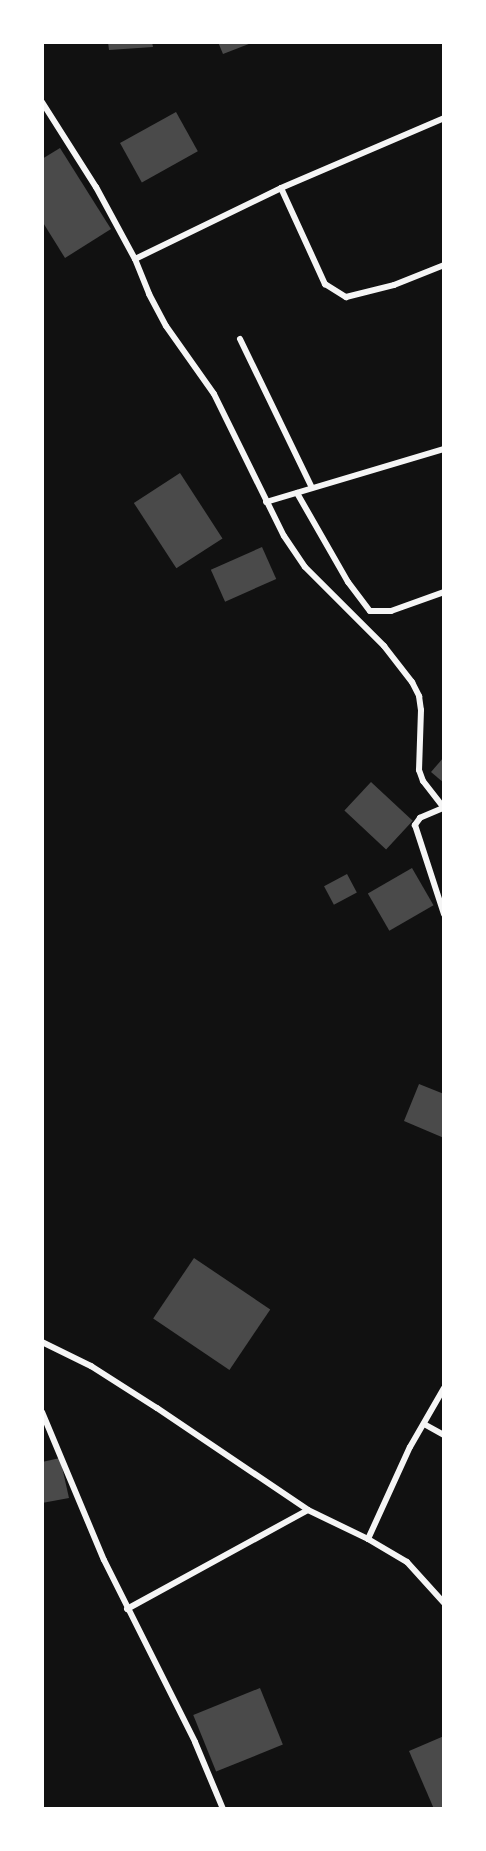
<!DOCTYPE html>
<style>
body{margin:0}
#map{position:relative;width:486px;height:1851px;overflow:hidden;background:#111;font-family:Overpass,sans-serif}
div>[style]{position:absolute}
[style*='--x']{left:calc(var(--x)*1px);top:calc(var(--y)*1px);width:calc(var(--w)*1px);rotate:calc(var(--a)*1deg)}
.building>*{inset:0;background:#4a4a4a;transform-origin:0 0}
.minor>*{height:6px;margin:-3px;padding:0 3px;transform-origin:3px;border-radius:3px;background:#f5f5f5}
span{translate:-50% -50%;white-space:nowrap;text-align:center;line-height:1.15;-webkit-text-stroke:4.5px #fff;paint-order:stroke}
.frame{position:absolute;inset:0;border:44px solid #fff;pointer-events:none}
</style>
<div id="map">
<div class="building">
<i style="clip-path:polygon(108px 42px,152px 42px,153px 47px,109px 50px)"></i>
<i style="clip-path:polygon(218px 42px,254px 42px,223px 54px)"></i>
<i style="left:176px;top:112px;width:45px;height:64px;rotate:61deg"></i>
<i style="clip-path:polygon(60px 148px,111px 229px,65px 258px,42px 221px,42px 159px)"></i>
<i style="left:180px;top:473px;width:78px;height:55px;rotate:57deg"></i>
<i style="left:262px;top:547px;width:35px;height:56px;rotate:66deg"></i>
<i style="clip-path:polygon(444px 757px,444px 783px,431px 772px)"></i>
<i style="left:371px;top:782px;width:57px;height:39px;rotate:43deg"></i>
<i style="left:412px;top:868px;width:43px;height:51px;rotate:60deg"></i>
<i style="left:347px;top:874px;width:21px;height:26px;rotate:62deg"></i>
<i style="clip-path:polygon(419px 1084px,444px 1094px,444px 1138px,404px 1121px)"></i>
<i style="left:194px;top:1258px;width:92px;height:73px;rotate:34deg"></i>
<i style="clip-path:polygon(60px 1458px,69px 1498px,42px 1503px,42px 1462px)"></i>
<i style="left:260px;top:1688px;width:61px;height:72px;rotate:68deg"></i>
<i style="clip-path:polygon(444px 1736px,444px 1809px,434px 1809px,409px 1751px)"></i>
</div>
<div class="minor">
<i style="--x:42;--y:102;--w:101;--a:57.6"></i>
<i style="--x:96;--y:187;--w:82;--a:61.6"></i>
<i style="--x:135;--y:259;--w:38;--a:68"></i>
<i style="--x:149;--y:294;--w:36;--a:62"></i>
<i style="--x:166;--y:326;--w:83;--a:54.8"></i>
<i style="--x:214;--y:394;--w:158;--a:63.8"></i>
<i style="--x:284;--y:536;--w:37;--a:56"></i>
<i style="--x:305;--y:567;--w:112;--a:45"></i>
<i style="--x:384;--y:646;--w:46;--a:52.1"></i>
<i style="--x:412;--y:682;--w:16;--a:63"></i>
<i style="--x:419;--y:696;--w:14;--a:82"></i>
<i style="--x:421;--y:710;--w:60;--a:91.9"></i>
<i style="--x:419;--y:770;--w:12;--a:70"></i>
<i style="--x:423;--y:781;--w:34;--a:52"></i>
<i style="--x:281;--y:188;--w:106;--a:65.4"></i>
<i style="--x:325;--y:284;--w:25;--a:32"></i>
<i style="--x:346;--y:297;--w:49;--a:-14"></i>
<i style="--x:394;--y:285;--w:54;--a:-21.8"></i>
<i style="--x:135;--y:259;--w:162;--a:-25.9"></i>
<i style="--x:281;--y:188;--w:177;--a:-23.2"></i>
<i style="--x:240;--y:339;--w:165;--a:64.2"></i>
<i style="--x:297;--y:493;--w:103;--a:60.2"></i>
<i style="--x:348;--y:582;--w:36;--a:53"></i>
<i style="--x:370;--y:611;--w:21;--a:0"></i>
<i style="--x:391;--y:611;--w:56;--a:-19.7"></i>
<i style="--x:266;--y:502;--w:186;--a:-16.6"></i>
<i style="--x:443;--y:808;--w:25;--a:157"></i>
<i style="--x:420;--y:818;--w:9;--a:126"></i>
<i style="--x:415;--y:825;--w:94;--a:72"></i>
<i style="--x:42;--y:1342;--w:55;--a:26.1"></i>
<i style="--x:91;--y:1366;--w:78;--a:32.5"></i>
<i style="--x:157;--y:1408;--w:182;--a:34"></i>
<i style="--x:308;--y:1510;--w:67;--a:25.8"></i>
<i style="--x:368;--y:1539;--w:101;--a:-65.5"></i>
<i style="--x:410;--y:1447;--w:68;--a:-60"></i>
<i style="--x:42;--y:1412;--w:160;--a:67.3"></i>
<i style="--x:104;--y:1560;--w:203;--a:63.4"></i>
<i style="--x:195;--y:1742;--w:73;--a:67.3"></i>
<i style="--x:424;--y:1424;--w:23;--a:29"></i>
<i style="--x:368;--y:1539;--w:45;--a:30.5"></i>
<i style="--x:407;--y:1562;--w:55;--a:47.9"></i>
<i style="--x:127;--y:1609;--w:206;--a:-28.7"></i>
</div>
<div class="frame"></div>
</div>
